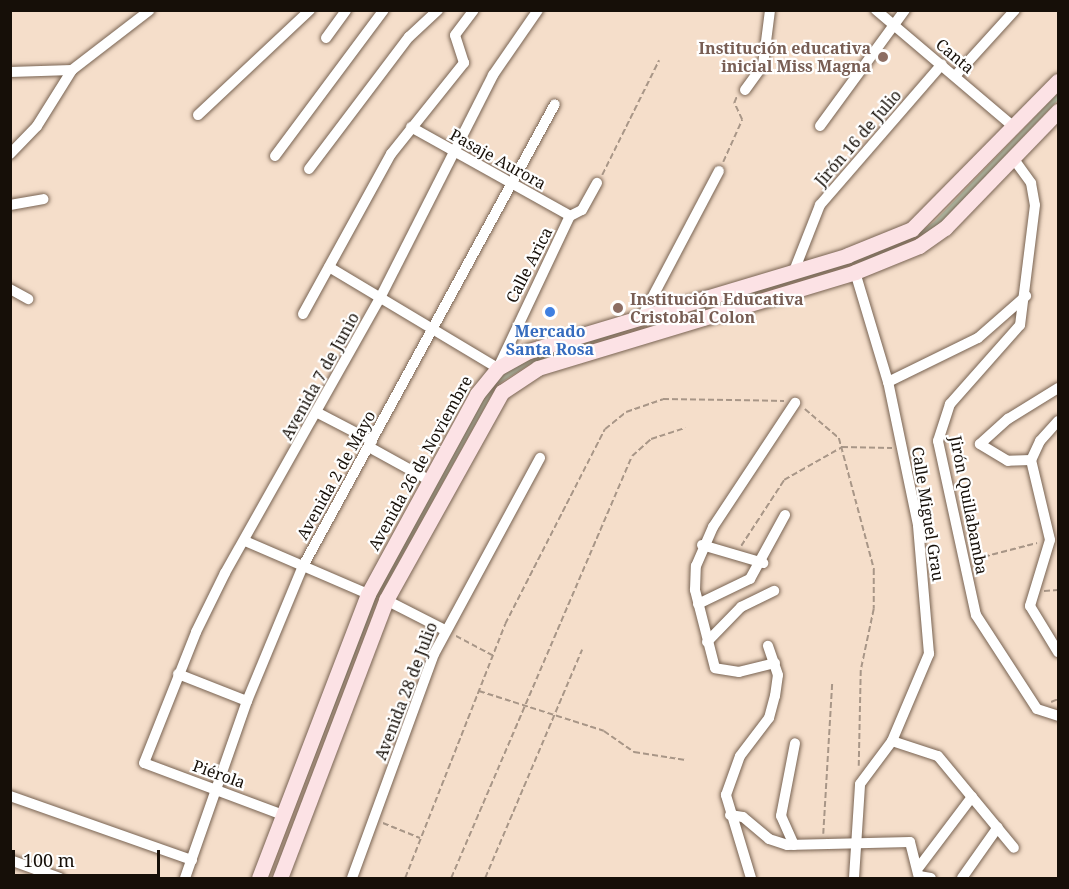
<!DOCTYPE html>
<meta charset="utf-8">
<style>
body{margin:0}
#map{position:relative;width:1069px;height:889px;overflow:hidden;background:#f5deca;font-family:"Noto Serif",serif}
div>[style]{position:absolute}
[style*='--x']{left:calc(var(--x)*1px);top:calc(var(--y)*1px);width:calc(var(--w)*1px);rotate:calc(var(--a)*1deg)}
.green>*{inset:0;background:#bccbb4}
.path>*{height:1.5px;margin-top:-0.75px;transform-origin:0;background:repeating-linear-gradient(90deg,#a89687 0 6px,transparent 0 9px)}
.roads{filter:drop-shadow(0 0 2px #786352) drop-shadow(0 0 2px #786352)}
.minor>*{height:10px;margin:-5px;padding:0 5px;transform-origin:5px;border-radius:5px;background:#fff}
.secondary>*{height:15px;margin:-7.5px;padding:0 7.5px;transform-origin:7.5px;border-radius:7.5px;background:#fce2e5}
.dots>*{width:16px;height:16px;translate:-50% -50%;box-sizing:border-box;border:3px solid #fff;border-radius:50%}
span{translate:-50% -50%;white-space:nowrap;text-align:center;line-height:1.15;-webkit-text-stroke:4.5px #fff;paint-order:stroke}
.education-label{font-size:16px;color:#785e54;font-weight:700}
.right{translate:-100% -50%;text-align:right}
.left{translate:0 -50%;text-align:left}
.street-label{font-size:16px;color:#160f08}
.shop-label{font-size:16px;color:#366cbe;font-weight:700}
.frame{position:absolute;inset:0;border:12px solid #160f08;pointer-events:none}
.scale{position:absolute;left:12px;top:850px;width:148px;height:27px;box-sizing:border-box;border:3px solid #160f08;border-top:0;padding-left:8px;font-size:18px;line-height:21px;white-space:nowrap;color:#160f08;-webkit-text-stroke:4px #fff;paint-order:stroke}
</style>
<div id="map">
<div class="green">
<i style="clip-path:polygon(1058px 93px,1058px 100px,937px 227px,882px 255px,735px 300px,734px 296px,916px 235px,934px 222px)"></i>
<i style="clip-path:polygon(704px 305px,530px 364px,497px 385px,376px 602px,267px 878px,372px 599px,483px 395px,501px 375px,528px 359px)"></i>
</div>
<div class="path">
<i style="--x:723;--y:162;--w:46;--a:-65.7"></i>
<i style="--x:742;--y:120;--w:19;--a:-115"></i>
<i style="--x:734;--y:103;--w:8;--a:-67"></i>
<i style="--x:602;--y:175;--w:128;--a:-63.6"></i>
<i style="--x:805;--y:409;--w:45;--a:40.5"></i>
<i style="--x:839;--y:438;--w:136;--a:75"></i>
<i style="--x:874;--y:569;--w:40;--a:90"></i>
<i style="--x:874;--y:609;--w:62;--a:102"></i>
<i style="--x:861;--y:670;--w:96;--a:91.2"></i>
<i style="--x:741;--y:546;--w:79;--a:-56.9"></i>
<i style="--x:784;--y:480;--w:67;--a:-29.6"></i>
<i style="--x:842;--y:447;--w:50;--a:1.1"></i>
<i style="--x:975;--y:559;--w:64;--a:-14.5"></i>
<i style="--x:1044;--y:591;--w:14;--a:-4"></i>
<i style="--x:456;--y:636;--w:41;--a:27.8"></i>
<i style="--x:479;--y:691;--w:131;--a:17.7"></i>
<i style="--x:604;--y:731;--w:37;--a:35"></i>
<i style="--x:634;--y:752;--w:52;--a:8.9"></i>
<i style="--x:1051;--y:702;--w:8;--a:-23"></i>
<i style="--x:383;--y:823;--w:40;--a:22"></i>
<i style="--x:823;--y:834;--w:152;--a:-86.6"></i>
<i style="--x:405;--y:878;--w:273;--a:-68.5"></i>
<i style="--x:505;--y:624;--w:219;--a:-62.9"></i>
<i style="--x:605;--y:429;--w:27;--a:-39"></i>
<i style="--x:626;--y:412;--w:39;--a:-19"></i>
<i style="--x:663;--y:399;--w:121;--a:0.9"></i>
<i style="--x:451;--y:878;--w:459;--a:-66.8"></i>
<i style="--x:632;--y:456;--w:25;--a:-42"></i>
<i style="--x:651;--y:439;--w:36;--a:-18"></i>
<i style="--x:485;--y:878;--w:248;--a:-67"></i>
</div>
<div class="roads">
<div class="minor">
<i style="--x:876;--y:10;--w:181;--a:40.3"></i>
<i style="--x:326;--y:38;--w:34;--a:-54"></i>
<i style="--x:10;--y:72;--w:62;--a:-1.8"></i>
<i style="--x:956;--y:75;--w:88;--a:-47.8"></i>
<i style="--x:745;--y:90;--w:31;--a:-54"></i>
<i style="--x:763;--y:65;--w:55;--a:-82.7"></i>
<i style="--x:198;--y:115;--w:154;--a:-43.2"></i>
<i style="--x:820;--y:126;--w:144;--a:-53.8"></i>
<i style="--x:411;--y:127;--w:182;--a:29.2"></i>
<i style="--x:10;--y:154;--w:39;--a:-46"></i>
<i style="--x:37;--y:126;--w:66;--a:-58"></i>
<i style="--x:72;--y:70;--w:98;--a:-37.6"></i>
<i style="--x:275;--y:156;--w:182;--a:-53.3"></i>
<i style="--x:1013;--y:158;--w:31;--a:54"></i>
<i style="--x:1031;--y:183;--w:22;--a:80"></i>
<i style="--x:1035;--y:205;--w:121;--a:97.1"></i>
<i style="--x:1020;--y:325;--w:106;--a:131.5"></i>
<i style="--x:950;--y:404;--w:39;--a:108"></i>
<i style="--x:938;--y:441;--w:178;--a:77.7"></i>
<i style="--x:976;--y:615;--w:112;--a:57"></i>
<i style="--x:1037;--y:709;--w:22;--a:18"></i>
<i style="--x:309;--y:169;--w:166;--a:-52.9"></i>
<i style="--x:409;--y:37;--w:40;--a:-43"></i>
<i style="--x:10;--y:205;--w:34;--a:-10"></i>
<i style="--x:329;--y:267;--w:197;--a:30.9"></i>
<i style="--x:498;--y:368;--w:168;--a:-64.7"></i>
<i style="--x:570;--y:216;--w:13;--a:-27"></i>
<i style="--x:582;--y:210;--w:31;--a:-61"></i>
<i style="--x:794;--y:271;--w:71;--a:-68.5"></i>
<i style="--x:820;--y:205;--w:186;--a:-49.1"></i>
<i style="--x:10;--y:289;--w:21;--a:29"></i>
<i style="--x:303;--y:314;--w:183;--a:-61.2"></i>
<i style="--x:391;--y:154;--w:117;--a:-51.3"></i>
<i style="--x:464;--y:63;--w:29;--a:-108"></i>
<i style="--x:455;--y:35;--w:31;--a:-53"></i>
<i style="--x:642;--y:317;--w:165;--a:-62.2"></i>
<i style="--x:888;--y:382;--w:100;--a:-26.1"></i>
<i style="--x:978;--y:338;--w:64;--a:-41.2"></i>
<i style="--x:318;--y:413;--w:61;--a:27.4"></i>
<i style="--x:1058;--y:421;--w:27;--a:132"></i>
<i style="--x:1040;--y:441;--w:21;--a:115"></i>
<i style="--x:1031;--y:460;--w:82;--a:76.6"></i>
<i style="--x:1050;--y:540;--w:69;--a:106.9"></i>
<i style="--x:1030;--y:606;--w:54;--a:58.7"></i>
<i style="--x:369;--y:447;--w:68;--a:28.8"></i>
<i style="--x:1031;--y:460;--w:23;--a:178"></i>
<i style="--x:1008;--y:461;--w:33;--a:-149"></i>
<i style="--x:980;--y:444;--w:38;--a:-42"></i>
<i style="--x:1008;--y:419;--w:59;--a:-31.8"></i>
<i style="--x:245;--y:541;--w:134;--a:23.3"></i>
<i style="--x:702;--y:545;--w:64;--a:16.4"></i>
<i style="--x:386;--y:600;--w:66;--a:27"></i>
<i style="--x:698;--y:604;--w:58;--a:-25.7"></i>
<i style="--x:750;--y:579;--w:73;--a:-61.3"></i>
<i style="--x:707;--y:642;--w:49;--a:-45.8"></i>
<i style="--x:741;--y:607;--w:37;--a:-26"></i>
<i style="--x:775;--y:663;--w:37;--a:166"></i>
<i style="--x:739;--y:672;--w:24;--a:-171"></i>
<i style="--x:715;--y:668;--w:81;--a:-104.4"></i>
<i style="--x:695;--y:590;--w:24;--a:-88"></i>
<i style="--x:696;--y:566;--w:43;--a:-66.4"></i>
<i style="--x:713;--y:527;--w:149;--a:-56.5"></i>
<i style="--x:178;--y:674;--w:74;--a:21.4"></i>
<i style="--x:892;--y:741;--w:48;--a:18.1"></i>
<i style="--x:938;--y:756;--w:119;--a:50.4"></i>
<i style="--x:10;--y:796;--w:193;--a:19.4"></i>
<i style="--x:283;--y:815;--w:148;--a:-159.5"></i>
<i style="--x:144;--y:763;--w:141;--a:-68.3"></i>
<i style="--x:196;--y:632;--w:66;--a:-63.8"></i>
<i style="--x:225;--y:573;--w:318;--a:-60.6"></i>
<i style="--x:381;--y:296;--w:248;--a:-63.1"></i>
<i style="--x:493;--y:75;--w:79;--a:-55.3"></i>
<i style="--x:730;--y:815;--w:13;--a:9"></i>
<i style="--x:743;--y:817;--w:34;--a:40"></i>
<i style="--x:769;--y:839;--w:19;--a:18"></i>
<i style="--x:787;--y:845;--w:123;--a:-1.4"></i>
<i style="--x:910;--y:842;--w:37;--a:76"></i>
<i style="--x:794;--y:845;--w:32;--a:-114"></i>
<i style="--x:781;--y:816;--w:74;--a:-79.1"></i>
<i style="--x:10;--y:860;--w:53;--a:19.8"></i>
<i style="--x:919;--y:867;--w:88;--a:-52.9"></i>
<i style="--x:919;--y:876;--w:12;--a:9"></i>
<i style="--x:185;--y:878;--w:188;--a:-70.7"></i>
<i style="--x:247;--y:701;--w:144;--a:-67.5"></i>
<i style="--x:302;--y:568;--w:528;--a:-61.4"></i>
<i style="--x:352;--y:878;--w:239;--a:-69.9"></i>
<i style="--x:434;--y:654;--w:223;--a:-61.6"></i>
<i style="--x:751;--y:878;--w:87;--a:-106.8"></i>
<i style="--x:726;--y:795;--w:41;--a:-70.3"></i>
<i style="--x:740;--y:756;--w:48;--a:-52.7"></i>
<i style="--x:769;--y:718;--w:23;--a:-75"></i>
<i style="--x:775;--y:696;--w:21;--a:-82"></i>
<i style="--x:778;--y:675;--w:31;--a:-109"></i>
<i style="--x:854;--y:878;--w:94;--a:-86.3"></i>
<i style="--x:860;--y:784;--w:54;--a:-53.3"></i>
<i style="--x:892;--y:741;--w:95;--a:-67"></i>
<i style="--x:929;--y:654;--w:129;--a:-94.9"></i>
<i style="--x:918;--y:525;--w:146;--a:-101.8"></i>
<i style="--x:888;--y:382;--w:115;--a:-106.7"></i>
<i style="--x:962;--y:878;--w:62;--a:-54.8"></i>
</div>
<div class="secondary">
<i style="--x:259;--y:878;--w:304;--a:-69"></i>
<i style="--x:368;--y:594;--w:228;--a:-61.4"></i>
<i style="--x:477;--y:394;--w:33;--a:-51"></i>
<i style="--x:498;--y:368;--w:35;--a:-29"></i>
<i style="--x:529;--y:351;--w:333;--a:-16.7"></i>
<i style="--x:848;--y:255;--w:69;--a:-22.1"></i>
<i style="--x:912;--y:229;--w:208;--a:-45.4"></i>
<i style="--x:280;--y:878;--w:298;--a:-69.1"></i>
<i style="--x:386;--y:600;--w:238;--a:-60.9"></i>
<i style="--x:502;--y:392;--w:43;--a:-33.7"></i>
<i style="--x:538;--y:368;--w:331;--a:-16.8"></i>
<i style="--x:855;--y:272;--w:69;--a:-22.1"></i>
<i style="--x:919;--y:246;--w:32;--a:-35"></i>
<i style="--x:945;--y:228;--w:163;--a:-46"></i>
</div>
</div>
<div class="dots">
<i style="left:883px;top:57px;background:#8d6e63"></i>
<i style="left:618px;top:308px;background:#8d6e63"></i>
<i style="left:550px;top:312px;background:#3f7fe0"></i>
</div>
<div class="education-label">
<span class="right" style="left:871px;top:57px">Institución educativa<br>inicial Miss Magna</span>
<span class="left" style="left:630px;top:308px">Institución Educativa<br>Cristobal Colon</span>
</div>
<div class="street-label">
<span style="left:955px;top:56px;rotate:40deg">Canta</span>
<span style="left:858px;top:138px;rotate:-49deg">Jirón 16 de Julio</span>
<span style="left:498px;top:159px;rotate:29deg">Pasaje Aurora</span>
<span style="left:529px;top:265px;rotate:-63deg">Calle Arica</span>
<span style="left:320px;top:376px;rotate:-61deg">Avenida 7 de Junio</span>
<span style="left:420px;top:463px;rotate:-61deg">Avenida 26 de Noviembre</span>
<span style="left:336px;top:475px;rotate:-61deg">Avenida 2 de Mayo</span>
<span style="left:969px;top:505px;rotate:79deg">Jirón Quillabamba</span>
<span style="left:928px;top:514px;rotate:81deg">Calle Miguel Grau</span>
<span style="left:406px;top:691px;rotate:-69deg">Avenida 28 de Julio</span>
<span style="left:219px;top:774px;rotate:20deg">Piérola</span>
</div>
<div class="shop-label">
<span style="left:550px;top:340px">Mercado<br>Santa Rosa</span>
</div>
<div class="frame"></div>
<div class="scale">100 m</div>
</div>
